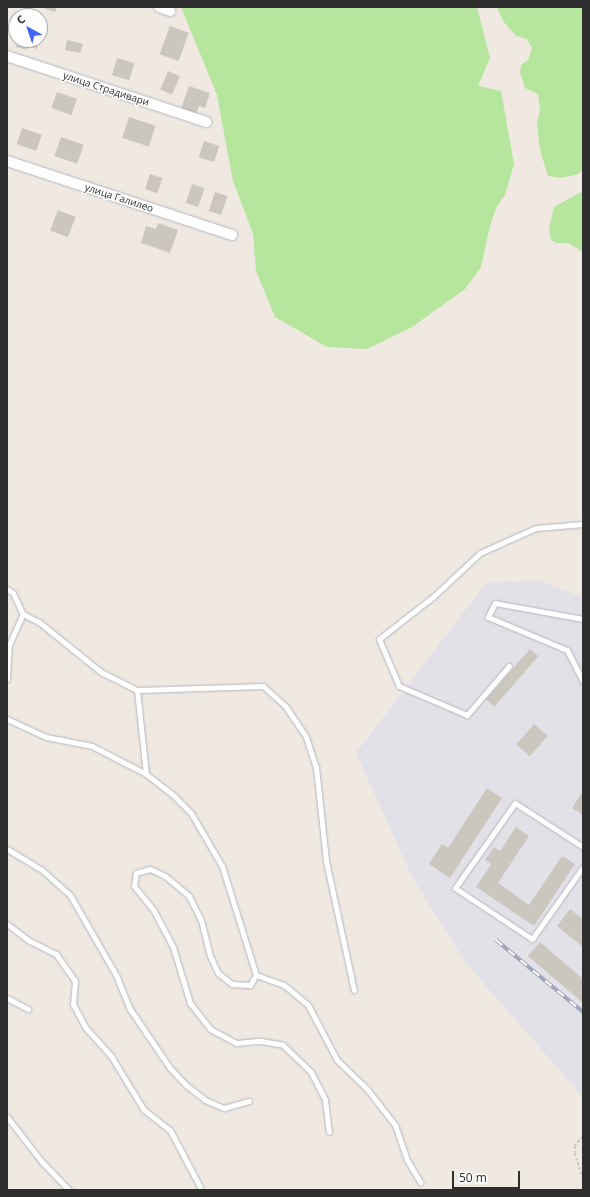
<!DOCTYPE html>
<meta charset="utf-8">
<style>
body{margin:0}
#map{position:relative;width:590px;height:1197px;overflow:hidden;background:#efe9e1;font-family:"Open Sans",sans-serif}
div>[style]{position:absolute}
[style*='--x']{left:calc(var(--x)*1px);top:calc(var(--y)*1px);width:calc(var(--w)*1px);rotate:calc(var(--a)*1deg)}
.industrial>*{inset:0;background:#e3e1e8}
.green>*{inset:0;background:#b6e59e}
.building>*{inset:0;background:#cbc7bf;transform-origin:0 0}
.path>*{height:1.5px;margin-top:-0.75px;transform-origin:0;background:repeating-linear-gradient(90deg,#c9c9c9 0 3px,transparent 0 5px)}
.roads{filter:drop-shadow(0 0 1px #b4b7c1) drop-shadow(0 0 1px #b4b7c1)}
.lane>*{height:5px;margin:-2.5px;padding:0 2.5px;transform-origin:2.5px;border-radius:2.5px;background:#fff}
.street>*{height:10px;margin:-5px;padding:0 5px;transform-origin:5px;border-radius:5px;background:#fff}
.rail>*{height:4px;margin-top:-2px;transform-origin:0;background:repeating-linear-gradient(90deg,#fff 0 8px,#a3a6b8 0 16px);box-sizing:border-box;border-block:1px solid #a3a6b8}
span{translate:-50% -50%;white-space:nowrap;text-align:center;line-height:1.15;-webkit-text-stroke:3px #fff;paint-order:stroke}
.street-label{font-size:10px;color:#2e2e2e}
.frame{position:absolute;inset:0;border:8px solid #2e2e2e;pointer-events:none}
.north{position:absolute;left:8px;top:8px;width:40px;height:40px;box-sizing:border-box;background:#fff;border:1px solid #ababab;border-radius:50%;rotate:320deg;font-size:11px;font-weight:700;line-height:16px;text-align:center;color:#2e2e2e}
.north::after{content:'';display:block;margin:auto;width:14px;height:18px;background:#4264fb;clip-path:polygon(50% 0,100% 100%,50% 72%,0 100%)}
.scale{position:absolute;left:452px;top:1171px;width:68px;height:18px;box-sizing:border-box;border:2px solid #2e2e2e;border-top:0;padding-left:5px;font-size:12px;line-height:14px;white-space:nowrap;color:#2e2e2e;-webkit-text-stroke:3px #fff;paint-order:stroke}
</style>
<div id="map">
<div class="industrial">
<i style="clip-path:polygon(537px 580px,583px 597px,583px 1097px,465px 962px,412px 877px,356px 753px,486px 583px)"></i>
</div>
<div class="green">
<i style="clip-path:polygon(181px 7px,477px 7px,490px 58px,478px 86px,501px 91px,514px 164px,505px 195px,496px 208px,490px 226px,481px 267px,465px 289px,412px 327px,367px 349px,327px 347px,275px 317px,256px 271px,253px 234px,233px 181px,217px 95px)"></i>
<i style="clip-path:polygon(497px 7px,583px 7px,583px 170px,578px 174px,562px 178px,548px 176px,540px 150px,537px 124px,540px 109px,538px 94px,525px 88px,520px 72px,521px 65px,528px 60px,532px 48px,527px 39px,516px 36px,503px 21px)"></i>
<i style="clip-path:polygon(583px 191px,583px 252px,568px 243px,557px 243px,551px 240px,549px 229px,554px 207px)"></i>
</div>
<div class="building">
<i style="clip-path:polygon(46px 7px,57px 7px,55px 12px,45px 9px)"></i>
<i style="left:170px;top:26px;width:20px;height:30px;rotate:20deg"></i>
<i style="clip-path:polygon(18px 40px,39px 40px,37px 49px,28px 46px,27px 50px,16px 47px)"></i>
<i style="clip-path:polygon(67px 40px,83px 44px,80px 53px,65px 50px)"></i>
<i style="left:117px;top:58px;width:18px;height:18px;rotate:16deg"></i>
<i style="left:168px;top:71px;width:13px;height:20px;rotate:23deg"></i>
<i style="clip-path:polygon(189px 86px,210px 93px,205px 108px,199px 106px,196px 114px,181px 109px)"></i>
<i style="left:57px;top:92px;width:21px;height:17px;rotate:19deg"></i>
<i style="left:129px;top:117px;width:28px;height:22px;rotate:18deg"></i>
<i style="left:22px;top:128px;width:21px;height:17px;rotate:19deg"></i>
<i style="left:61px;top:137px;width:24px;height:20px;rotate:19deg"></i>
<i style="left:204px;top:141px;width:16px;height:17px;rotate:18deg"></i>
<i style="left:150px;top:174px;width:13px;height:16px;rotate:18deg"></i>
<i style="left:192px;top:184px;width:13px;height:20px;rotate:18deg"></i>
<i style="left:215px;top:192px;width:13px;height:20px;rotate:18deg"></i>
<i style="left:58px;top:210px;width:19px;height:22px;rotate:21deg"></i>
<i style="clip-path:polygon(158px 223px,178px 230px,170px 253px,141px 243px,146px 226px,156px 229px)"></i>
<i style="left:530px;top:649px;width:11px;height:67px;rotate:41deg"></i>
<i style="left:534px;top:724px;width:18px;height:27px;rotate:41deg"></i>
<i style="clip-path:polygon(487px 788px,502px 798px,450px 878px,429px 864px,442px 844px,448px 848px)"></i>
<i style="clip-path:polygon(583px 791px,583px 815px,572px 808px)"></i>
<i style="clip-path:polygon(516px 827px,529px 836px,498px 883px,529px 905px,562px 856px,575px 864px,534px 926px,476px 887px,491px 864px,485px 860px,494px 847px,500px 851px)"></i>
<i style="clip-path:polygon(570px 909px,583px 919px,583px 947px,557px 926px)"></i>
<i style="clip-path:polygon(540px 942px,583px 979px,583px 1003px,528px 956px)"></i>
</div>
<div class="path">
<i style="--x:583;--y:1137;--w:12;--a:132"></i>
<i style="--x:575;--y:1146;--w:7;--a:90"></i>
<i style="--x:575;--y:1153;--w:28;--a:73"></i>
</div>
<div class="roads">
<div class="lane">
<i style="--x:7;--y:589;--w:7;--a:34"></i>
<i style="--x:13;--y:593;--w:23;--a:65"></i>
<i style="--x:23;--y:614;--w:18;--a:27"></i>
<i style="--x:39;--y:622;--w:80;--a:38.9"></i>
<i style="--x:101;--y:672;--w:40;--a:26.6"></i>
<i style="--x:137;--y:690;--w:126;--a:-1.8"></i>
<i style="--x:263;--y:686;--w:31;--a:42"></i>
<i style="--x:286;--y:707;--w:36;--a:56"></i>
<i style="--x:306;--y:737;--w:32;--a:72"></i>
<i style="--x:316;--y:767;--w:95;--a:83.9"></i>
<i style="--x:326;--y:861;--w:132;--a:77.8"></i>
<i style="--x:583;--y:619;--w:89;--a:-169.7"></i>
<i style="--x:495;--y:603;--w:16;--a:117"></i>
<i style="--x:488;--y:617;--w:86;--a:22.7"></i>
<i style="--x:567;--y:650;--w:36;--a:63"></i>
<i style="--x:509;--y:666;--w:65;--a:130.6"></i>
<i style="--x:467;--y:715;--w:74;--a:-156.9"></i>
<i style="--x:399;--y:686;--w:51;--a:-113.1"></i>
<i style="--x:379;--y:639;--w:70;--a:-38"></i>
<i style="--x:434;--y:596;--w:63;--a:-43.1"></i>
<i style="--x:480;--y:553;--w:61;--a:-24.1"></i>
<i style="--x:536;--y:528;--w:47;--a:-4.9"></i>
<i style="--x:7;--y:679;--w:34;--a:-87"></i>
<i style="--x:9;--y:645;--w:34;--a:-66"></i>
<i style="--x:137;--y:690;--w:84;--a:83.9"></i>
<i style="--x:7;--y:719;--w:43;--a:24.8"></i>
<i style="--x:46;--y:737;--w:47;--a:11.1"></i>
<i style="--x:92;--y:746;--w:61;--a:27.4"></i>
<i style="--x:146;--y:774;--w:33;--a:38"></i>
<i style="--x:172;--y:794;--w:27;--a:45"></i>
<i style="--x:191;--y:813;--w:61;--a:59.7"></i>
<i style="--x:222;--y:866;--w:114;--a:72.7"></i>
<i style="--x:256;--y:975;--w:12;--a:121"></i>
<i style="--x:250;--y:985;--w:18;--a:-177"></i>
<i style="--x:232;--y:984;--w:18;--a:-142"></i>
<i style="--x:218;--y:973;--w:19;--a:-115"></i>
<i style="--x:210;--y:956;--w:37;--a:-104"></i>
<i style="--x:201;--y:920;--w:27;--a:-117"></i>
<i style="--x:189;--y:896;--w:31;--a:-140"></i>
<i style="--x:165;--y:876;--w:17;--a:-155"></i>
<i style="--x:150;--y:869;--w:15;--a:164"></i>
<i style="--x:136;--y:873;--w:13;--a:99"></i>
<i style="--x:134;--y:886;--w:32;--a:51"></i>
<i style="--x:154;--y:911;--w:41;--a:62.2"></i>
<i style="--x:173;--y:947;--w:59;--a:73.1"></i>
<i style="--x:190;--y:1003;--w:33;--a:52"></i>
<i style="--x:210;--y:1029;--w:30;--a:28"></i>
<i style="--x:236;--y:1043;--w:25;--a:-5"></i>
<i style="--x:261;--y:1041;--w:22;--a:10"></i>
<i style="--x:283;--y:1045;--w:39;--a:44"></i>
<i style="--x:311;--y:1072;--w:31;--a:63"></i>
<i style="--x:325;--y:1100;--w:32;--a:83"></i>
<i style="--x:583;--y:847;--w:81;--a:-147.1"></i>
<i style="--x:515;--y:803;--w:104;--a:125.2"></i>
<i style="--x:455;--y:888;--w:92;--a:33.5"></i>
<i style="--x:532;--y:939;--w:88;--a:-54.7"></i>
<i style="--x:7;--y:849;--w:41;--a:31"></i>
<i style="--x:42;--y:870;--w:38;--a:42"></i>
<i style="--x:70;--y:895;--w:92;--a:60.1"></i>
<i style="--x:116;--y:975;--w:37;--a:68"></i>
<i style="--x:130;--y:1009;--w:71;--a:55.9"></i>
<i style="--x:170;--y:1068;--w:23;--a:47"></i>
<i style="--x:186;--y:1085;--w:24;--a:38"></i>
<i style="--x:205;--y:1100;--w:21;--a:23"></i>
<i style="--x:224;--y:1108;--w:26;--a:-16"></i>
<i style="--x:7;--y:924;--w:26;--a:37"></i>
<i style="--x:28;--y:940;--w:31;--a:27"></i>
<i style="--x:56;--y:954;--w:33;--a:55"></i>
<i style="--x:75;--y:981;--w:23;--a:95"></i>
<i style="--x:73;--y:1004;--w:26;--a:62"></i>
<i style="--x:85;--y:1027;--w:39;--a:48"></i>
<i style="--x:111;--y:1056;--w:63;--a:58.6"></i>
<i style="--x:144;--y:1110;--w:33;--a:38"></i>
<i style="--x:170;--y:1130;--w:64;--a:62.2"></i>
<i style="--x:256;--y:975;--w:30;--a:20"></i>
<i style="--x:284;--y:985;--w:31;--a:40"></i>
<i style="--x:308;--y:1005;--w:62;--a:62.2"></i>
<i style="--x:337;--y:1060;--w:42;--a:44"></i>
<i style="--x:367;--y:1089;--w:46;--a:52.1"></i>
<i style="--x:395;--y:1125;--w:37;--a:71"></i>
<i style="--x:407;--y:1160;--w:26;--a:59"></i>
<i style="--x:7;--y:998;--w:24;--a:28"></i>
<i style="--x:7;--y:1117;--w:57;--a:52.1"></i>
<i style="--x:42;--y:1162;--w:39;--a:46"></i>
</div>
<div class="street">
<i style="--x:159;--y:7;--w:12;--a:20"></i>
<i style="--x:7;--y:56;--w:210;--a:18.3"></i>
<i style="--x:7;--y:161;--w:237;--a:18.2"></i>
</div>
</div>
<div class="rail">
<i style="--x:496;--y:940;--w:113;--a:39.6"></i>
</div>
<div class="street-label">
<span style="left:106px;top:89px;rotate:18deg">улица Страдивари</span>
<span style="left:119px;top:198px;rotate:18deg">улица Галилео</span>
</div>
<div class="frame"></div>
<div class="north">С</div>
<div class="scale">50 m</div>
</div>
